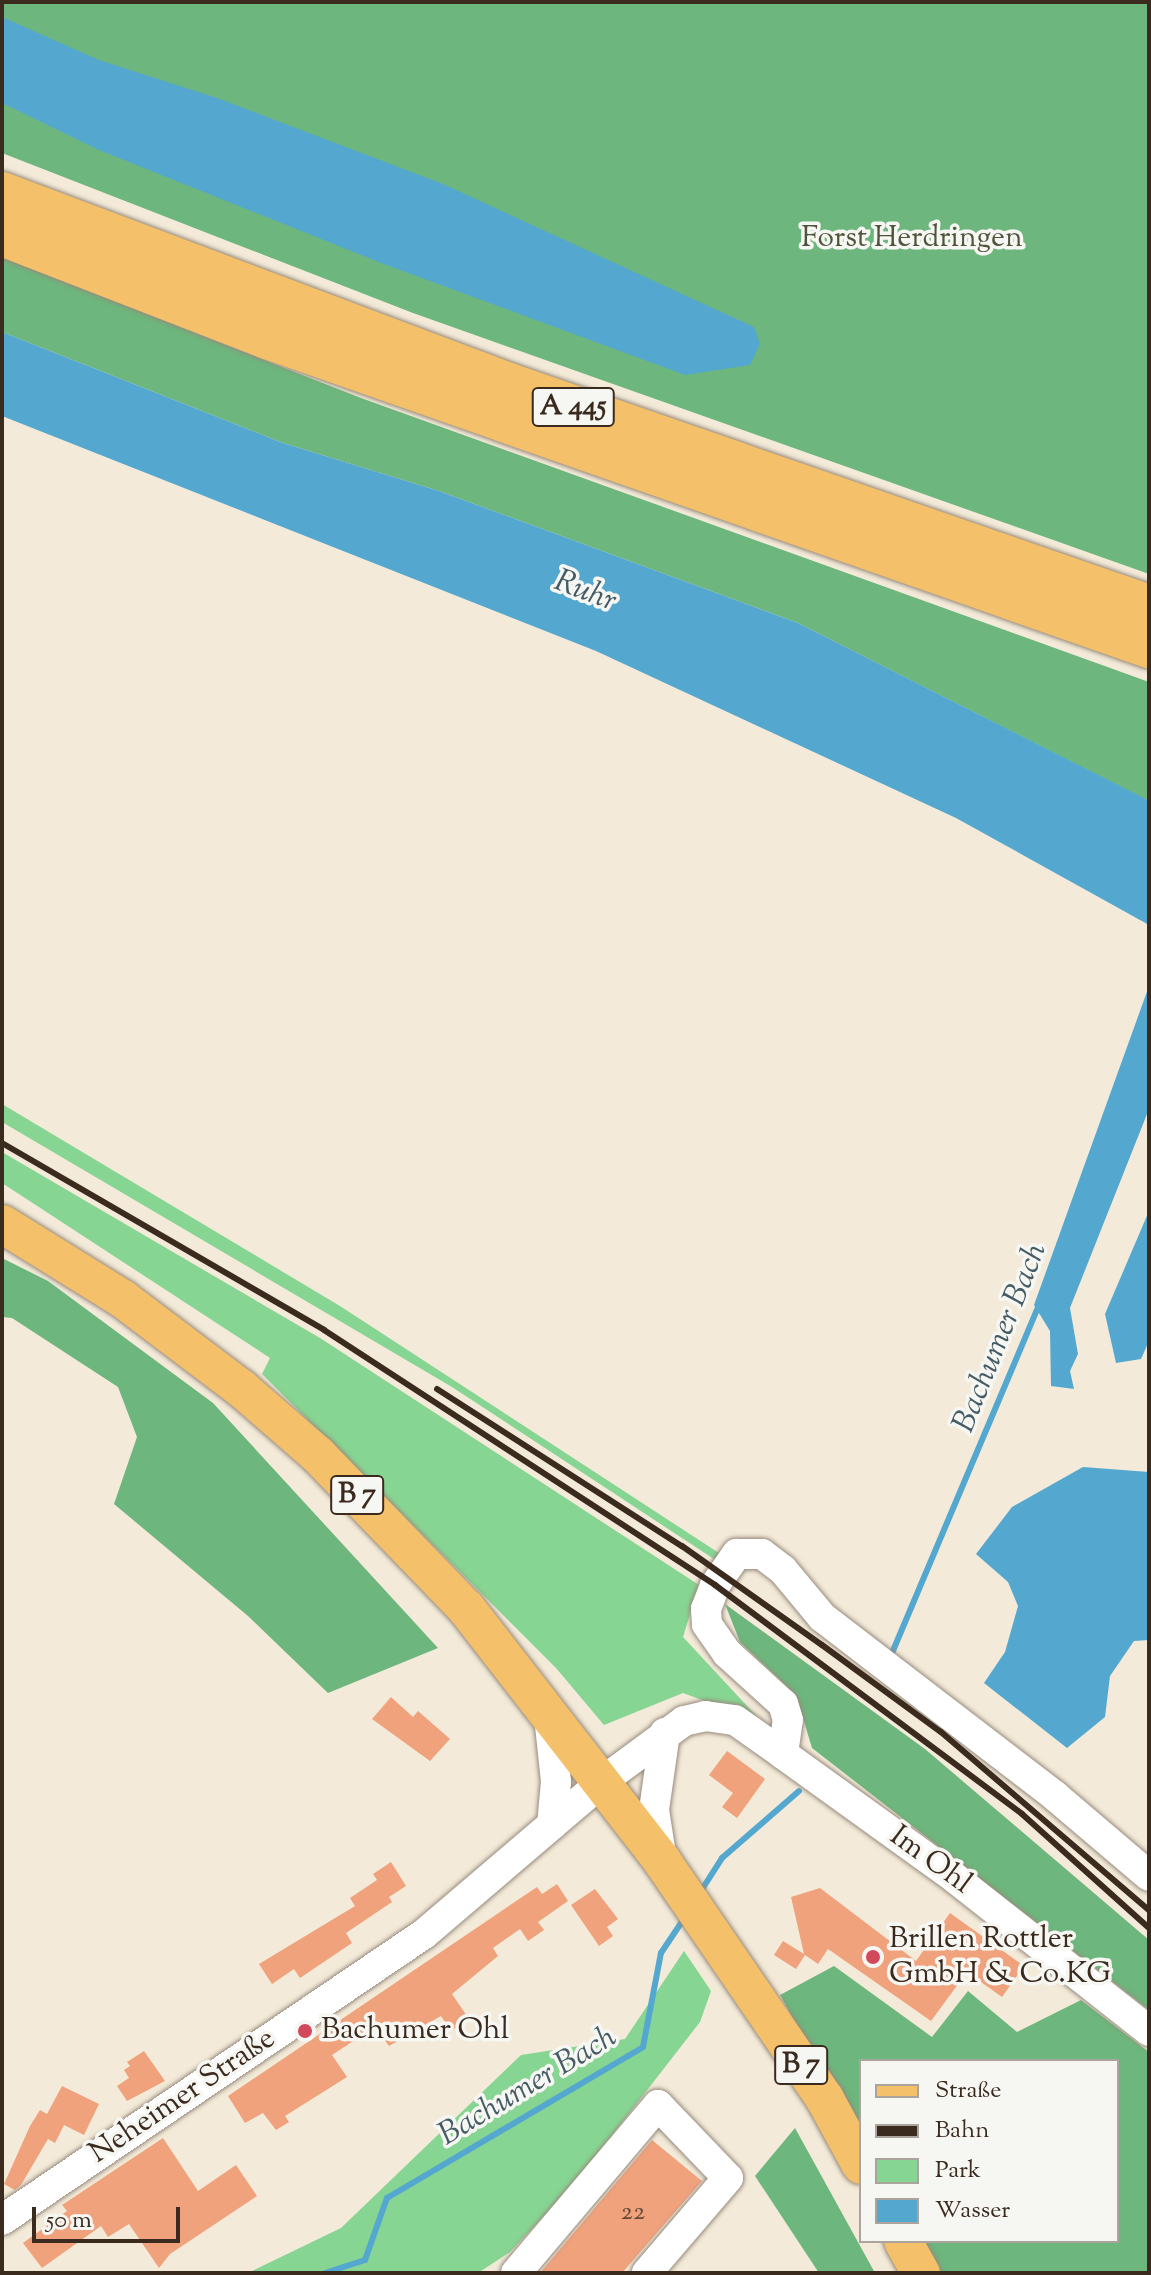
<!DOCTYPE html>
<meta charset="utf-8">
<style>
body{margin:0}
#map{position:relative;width:1151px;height:2275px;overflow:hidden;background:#f3ead9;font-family:"Sorts Mill Goudy",serif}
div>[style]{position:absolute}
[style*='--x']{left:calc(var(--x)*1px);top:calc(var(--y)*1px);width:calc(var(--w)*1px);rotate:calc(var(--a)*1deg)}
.green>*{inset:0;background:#87d593}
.forest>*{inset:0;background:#6db67d}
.water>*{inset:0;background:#54a8d0}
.stream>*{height:6px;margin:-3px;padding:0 3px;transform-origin:3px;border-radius:3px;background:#54a8d0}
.building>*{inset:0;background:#f0a27d}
.roads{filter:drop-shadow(0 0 2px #978a7c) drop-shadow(0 0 2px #978a7c)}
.minor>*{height:30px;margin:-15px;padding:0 15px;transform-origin:15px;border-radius:15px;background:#fff}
.major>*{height:38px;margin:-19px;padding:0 19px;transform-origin:19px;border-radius:19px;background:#f4c16a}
.highway>*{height:44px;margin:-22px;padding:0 22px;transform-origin:22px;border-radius:22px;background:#f4c16a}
.rail>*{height:6px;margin:-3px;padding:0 3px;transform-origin:3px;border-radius:3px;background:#3b2a1e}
.dots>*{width:22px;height:22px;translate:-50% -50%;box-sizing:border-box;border:4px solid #f6f6f2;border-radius:50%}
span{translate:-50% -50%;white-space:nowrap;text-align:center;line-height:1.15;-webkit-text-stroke:7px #f6f6f2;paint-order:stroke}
.number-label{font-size:26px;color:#684836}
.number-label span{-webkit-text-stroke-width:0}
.shield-label span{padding:2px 6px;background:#f6f6f2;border:2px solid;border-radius:6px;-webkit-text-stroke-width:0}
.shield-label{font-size:28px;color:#3b2a1e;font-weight:700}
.park-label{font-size:30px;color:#4e553b}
.street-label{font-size:30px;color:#3b2a1e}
.poi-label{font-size:30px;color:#3b2a1e}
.left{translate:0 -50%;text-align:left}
.water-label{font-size:32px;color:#455c65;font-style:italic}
.frame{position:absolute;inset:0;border:4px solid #3b2a1e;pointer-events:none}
.legend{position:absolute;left:859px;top:2059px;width:260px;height:184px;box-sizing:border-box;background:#f6f6f2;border:2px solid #aba49d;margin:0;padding:10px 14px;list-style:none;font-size:24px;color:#3b2a1e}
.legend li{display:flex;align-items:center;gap:16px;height:40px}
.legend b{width:40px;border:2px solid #aba49d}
.scale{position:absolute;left:32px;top:2207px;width:148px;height:36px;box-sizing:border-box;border:4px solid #3b2a1e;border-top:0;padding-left:10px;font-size:24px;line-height:28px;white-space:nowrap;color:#3b2a1e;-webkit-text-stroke:6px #f6f6f2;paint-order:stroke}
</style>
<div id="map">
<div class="green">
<i style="clip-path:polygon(2px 1104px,340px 1306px,722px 1555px,717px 1561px,452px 1387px,2px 1122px)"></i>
<i style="clip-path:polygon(2px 1152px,320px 1338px,699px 1585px,683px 1637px,762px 1722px,683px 1693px,604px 1725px,556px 1668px,262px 1374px,270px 1358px,2px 1183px)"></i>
<i style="clip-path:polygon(684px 1951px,711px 1991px,700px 2022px,575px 2183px,510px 2252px,478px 2273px,248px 2273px,341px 2228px,521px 2055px,625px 2039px)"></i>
</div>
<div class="forest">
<i style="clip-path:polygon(2px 2px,1149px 2px,1149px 574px,413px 313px,2px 153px)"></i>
<i style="clip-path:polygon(2px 257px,361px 398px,1149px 682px,1149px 801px,798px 623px,439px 491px,283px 443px,2px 332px)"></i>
<i style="clip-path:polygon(2px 1258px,48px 1281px,213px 1403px,438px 1648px,328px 1693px,248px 1616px,114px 1504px,137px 1437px,118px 1387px,12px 1318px,2px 1317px)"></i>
<i style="clip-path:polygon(725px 1604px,925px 1749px,1149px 1940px,1149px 2010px,812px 1748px,796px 1695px,740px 1642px)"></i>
<i style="clip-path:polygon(834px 1966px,932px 2037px,968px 1991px,1017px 2032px,1081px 2000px,1149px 2052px,1149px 2273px,936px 2273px,918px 2241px,1117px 2241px,1117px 2061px,861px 2061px,861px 2140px,780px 1995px)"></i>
<i style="clip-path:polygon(795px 2128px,875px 2273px,819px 2273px,755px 2176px)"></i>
</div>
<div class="water">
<i style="clip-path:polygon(2px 17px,99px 60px,220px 99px,443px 184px,754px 327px,760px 344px,750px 365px,685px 375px,381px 263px,99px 150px,2px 103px)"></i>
<i style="clip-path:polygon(2px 332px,283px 443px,439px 491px,798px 623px,1142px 797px,1149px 801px,1149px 925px,956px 818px,596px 651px,2px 416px)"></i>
<i style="clip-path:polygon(1149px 986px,1149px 1109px,1070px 1308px,1078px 1354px,1070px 1371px,1074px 1389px,1051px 1386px,1050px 1331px,1034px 1305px)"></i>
<i style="clip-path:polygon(1149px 1211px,1149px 1341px,1141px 1359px,1116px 1363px,1105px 1314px)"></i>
<i style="clip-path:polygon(1083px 1467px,1149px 1472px,1149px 1640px,1134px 1641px,1110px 1676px,1105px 1717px,1067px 1748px,984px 1683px,1005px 1652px,1018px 1606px,1008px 1582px,976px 1554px,1012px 1507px)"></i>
</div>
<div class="stream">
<i style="--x:892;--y:1653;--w:380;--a:-67.1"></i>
<i style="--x:699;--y:1894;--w:43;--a:-57.4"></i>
<i style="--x:722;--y:1858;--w:102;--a:-41"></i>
<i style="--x:325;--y:2273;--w:42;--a:-18"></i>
<i style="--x:365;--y:2260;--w:66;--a:-70.5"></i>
<i style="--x:387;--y:2198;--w:297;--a:-30.5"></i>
<i style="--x:643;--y:2047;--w:96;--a:-79.2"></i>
<i style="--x:661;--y:1953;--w:43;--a:-56.3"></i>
</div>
<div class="building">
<i style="clip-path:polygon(391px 1697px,413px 1717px,418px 1711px,450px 1739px,430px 1761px,372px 1719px)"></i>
<i style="clip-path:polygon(727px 1751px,765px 1779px,737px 1818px,722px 1807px,733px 1793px,709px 1775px)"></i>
<i style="clip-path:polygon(391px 1862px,406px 1886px,389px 1897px,392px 1902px,346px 1933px,352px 1943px,300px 1978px,294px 1969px,272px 1984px,259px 1964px,355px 1906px,350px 1898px,377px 1880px,373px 1874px)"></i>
<i style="clip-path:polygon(557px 1884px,568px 1901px,538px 1922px,544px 1930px,528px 1941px,520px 1929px,493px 1948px,498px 1956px,452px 1994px,469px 2019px,451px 2031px,441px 2016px,389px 2046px,375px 2027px,332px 2055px,347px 2077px,285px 2116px,289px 2122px,276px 2130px,263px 2113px,245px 2123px,228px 2096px,537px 1887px,542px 1894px)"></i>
<i style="clip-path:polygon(820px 1888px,916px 1961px,950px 1913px,1024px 1966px,1002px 1997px,967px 1972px,931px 2021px,828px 1949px,818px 1964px,805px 1955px,796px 1969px,774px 1955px,783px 1941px,804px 1954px,791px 1897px)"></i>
<i style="clip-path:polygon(595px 1889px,618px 1919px,607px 1927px,613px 1936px,599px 1946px,571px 1905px)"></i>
<i style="clip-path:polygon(144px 2051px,165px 2081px,127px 2101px,117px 2086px,129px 2078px,124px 2070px,130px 2066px,127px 2062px)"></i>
<i style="clip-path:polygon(62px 2086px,99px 2104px,84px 2135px,64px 2125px,55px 2143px,48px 2139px,21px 2185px,15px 2190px,4px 2184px,30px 2126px,40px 2110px,47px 2114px)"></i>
<i style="clip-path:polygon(163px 2138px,198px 2191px,236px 2165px,257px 2196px,170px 2254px,159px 2268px,129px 2224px,108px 2237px,101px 2226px,42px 2268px,23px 2243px,67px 2211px,62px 2205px)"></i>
<i style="clip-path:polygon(652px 2140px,702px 2181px,622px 2273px,540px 2273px)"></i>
</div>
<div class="roads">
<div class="minor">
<i style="--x:549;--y:1716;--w:66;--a:83.9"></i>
<i style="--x:556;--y:1782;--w:43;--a:95.3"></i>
<i style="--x:783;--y:1754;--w:34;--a:-82"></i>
<i style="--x:788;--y:1720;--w:17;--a:-107"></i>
<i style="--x:783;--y:1704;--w:76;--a:-137.7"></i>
<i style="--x:727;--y:1653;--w:35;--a:-125"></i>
<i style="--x:707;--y:1624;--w:15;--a:-94"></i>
<i style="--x:706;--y:1609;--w:26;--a:-69"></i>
<i style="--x:715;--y:1585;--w:38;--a:-55"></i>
<i style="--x:737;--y:1554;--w:25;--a:0"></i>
<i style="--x:762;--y:1554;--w:26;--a:37"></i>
<i style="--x:783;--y:1570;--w:61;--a:50.3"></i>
<i style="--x:822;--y:1617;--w:294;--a:37.5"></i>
<i style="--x:1055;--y:1796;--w:123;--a:40.4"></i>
<i style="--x:662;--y:1861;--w:52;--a:-98.9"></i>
<i style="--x:654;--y:1810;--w:78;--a:-81.9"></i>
<i style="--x:2;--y:2220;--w:510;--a:-34.13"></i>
<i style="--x:424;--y:1934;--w:237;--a:-40.5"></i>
<i style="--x:604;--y:1780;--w:99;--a:-36.4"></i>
<i style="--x:684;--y:1721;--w:22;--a:-13"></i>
<i style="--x:705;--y:1716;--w:30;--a:8"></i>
<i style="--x:735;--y:1720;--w:59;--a:35.3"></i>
<i style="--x:783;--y:1754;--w:213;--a:35.8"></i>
<i style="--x:956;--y:1879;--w:246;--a:38.2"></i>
<i style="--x:516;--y:2273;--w:220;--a:-49.8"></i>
<i style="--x:658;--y:2105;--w:101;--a:46.2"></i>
<i style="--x:728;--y:2178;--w:125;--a:130.5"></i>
</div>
<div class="major">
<i style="--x:2;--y:1224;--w:142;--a:31.8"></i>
<i style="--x:123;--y:1299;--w:149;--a:37.1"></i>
<i style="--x:242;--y:1389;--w:101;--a:41"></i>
<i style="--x:318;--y:1455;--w:213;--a:46"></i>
<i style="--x:466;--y:1608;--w:320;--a:52.2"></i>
<i style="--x:662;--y:1861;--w:288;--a:55.6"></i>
<i style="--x:825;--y:2099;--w:75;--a:61.4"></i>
<i style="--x:903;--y:2241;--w:37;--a:61"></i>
</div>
<div class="highway">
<i style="--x:2;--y:194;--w:542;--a:20.64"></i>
<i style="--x:509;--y:385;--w:677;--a:19.13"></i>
<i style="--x:2;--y:234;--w:284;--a:21.2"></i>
<i style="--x:267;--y:337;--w:935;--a:19.31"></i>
</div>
</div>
<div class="rail">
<i style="--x:2;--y:1143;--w:372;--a:30.1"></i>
<i style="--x:324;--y:1330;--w:467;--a:33.1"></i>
<i style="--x:715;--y:1585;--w:383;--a:36.7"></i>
<i style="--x:1022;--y:1814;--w:171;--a:41.9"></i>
<i style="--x:437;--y:1389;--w:291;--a:32.7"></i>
<i style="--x:682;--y:1546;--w:171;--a:35.3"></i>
<i style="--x:822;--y:1645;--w:147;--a:36.2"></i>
<i style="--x:941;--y:1732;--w:274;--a:40.6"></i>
</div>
<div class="dots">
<i style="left:873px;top:1957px;background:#d1495b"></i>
<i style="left:305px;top:2031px;background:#d1495b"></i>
</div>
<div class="number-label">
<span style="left:633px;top:2213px">22</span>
</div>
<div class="shield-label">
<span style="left:573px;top:407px">A 445</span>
<span style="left:357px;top:1495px">B 7</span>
<span style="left:801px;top:2065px">B 7</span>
</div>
<div class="park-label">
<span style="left:912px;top:239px">Forst Herdringen</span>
</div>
<div class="street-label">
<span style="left:930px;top:1861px;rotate:36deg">Im Ohl</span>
<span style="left:183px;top:2097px;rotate:-34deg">Neheimer Straße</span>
</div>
<div class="poi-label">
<span class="left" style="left:889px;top:1957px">Brillen Rottler<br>GmbH &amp; Co.KG</span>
<span class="left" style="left:321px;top:2031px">Bachumer Ohl</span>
</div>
<div class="water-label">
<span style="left:585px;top:592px;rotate:21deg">Ruhr</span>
<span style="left:1001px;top:1338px;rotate:-68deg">Bachumer Bach</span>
<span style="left:528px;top:2087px;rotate:-31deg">Bachumer Bach</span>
</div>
<div class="frame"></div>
<ul class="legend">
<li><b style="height:10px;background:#f4c16a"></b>Straße</li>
<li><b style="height:10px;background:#3b2a1e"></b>Bahn</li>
<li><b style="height:22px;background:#87d593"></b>Park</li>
<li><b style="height:22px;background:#54a8d0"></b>Wasser</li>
</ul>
<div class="scale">50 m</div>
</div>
